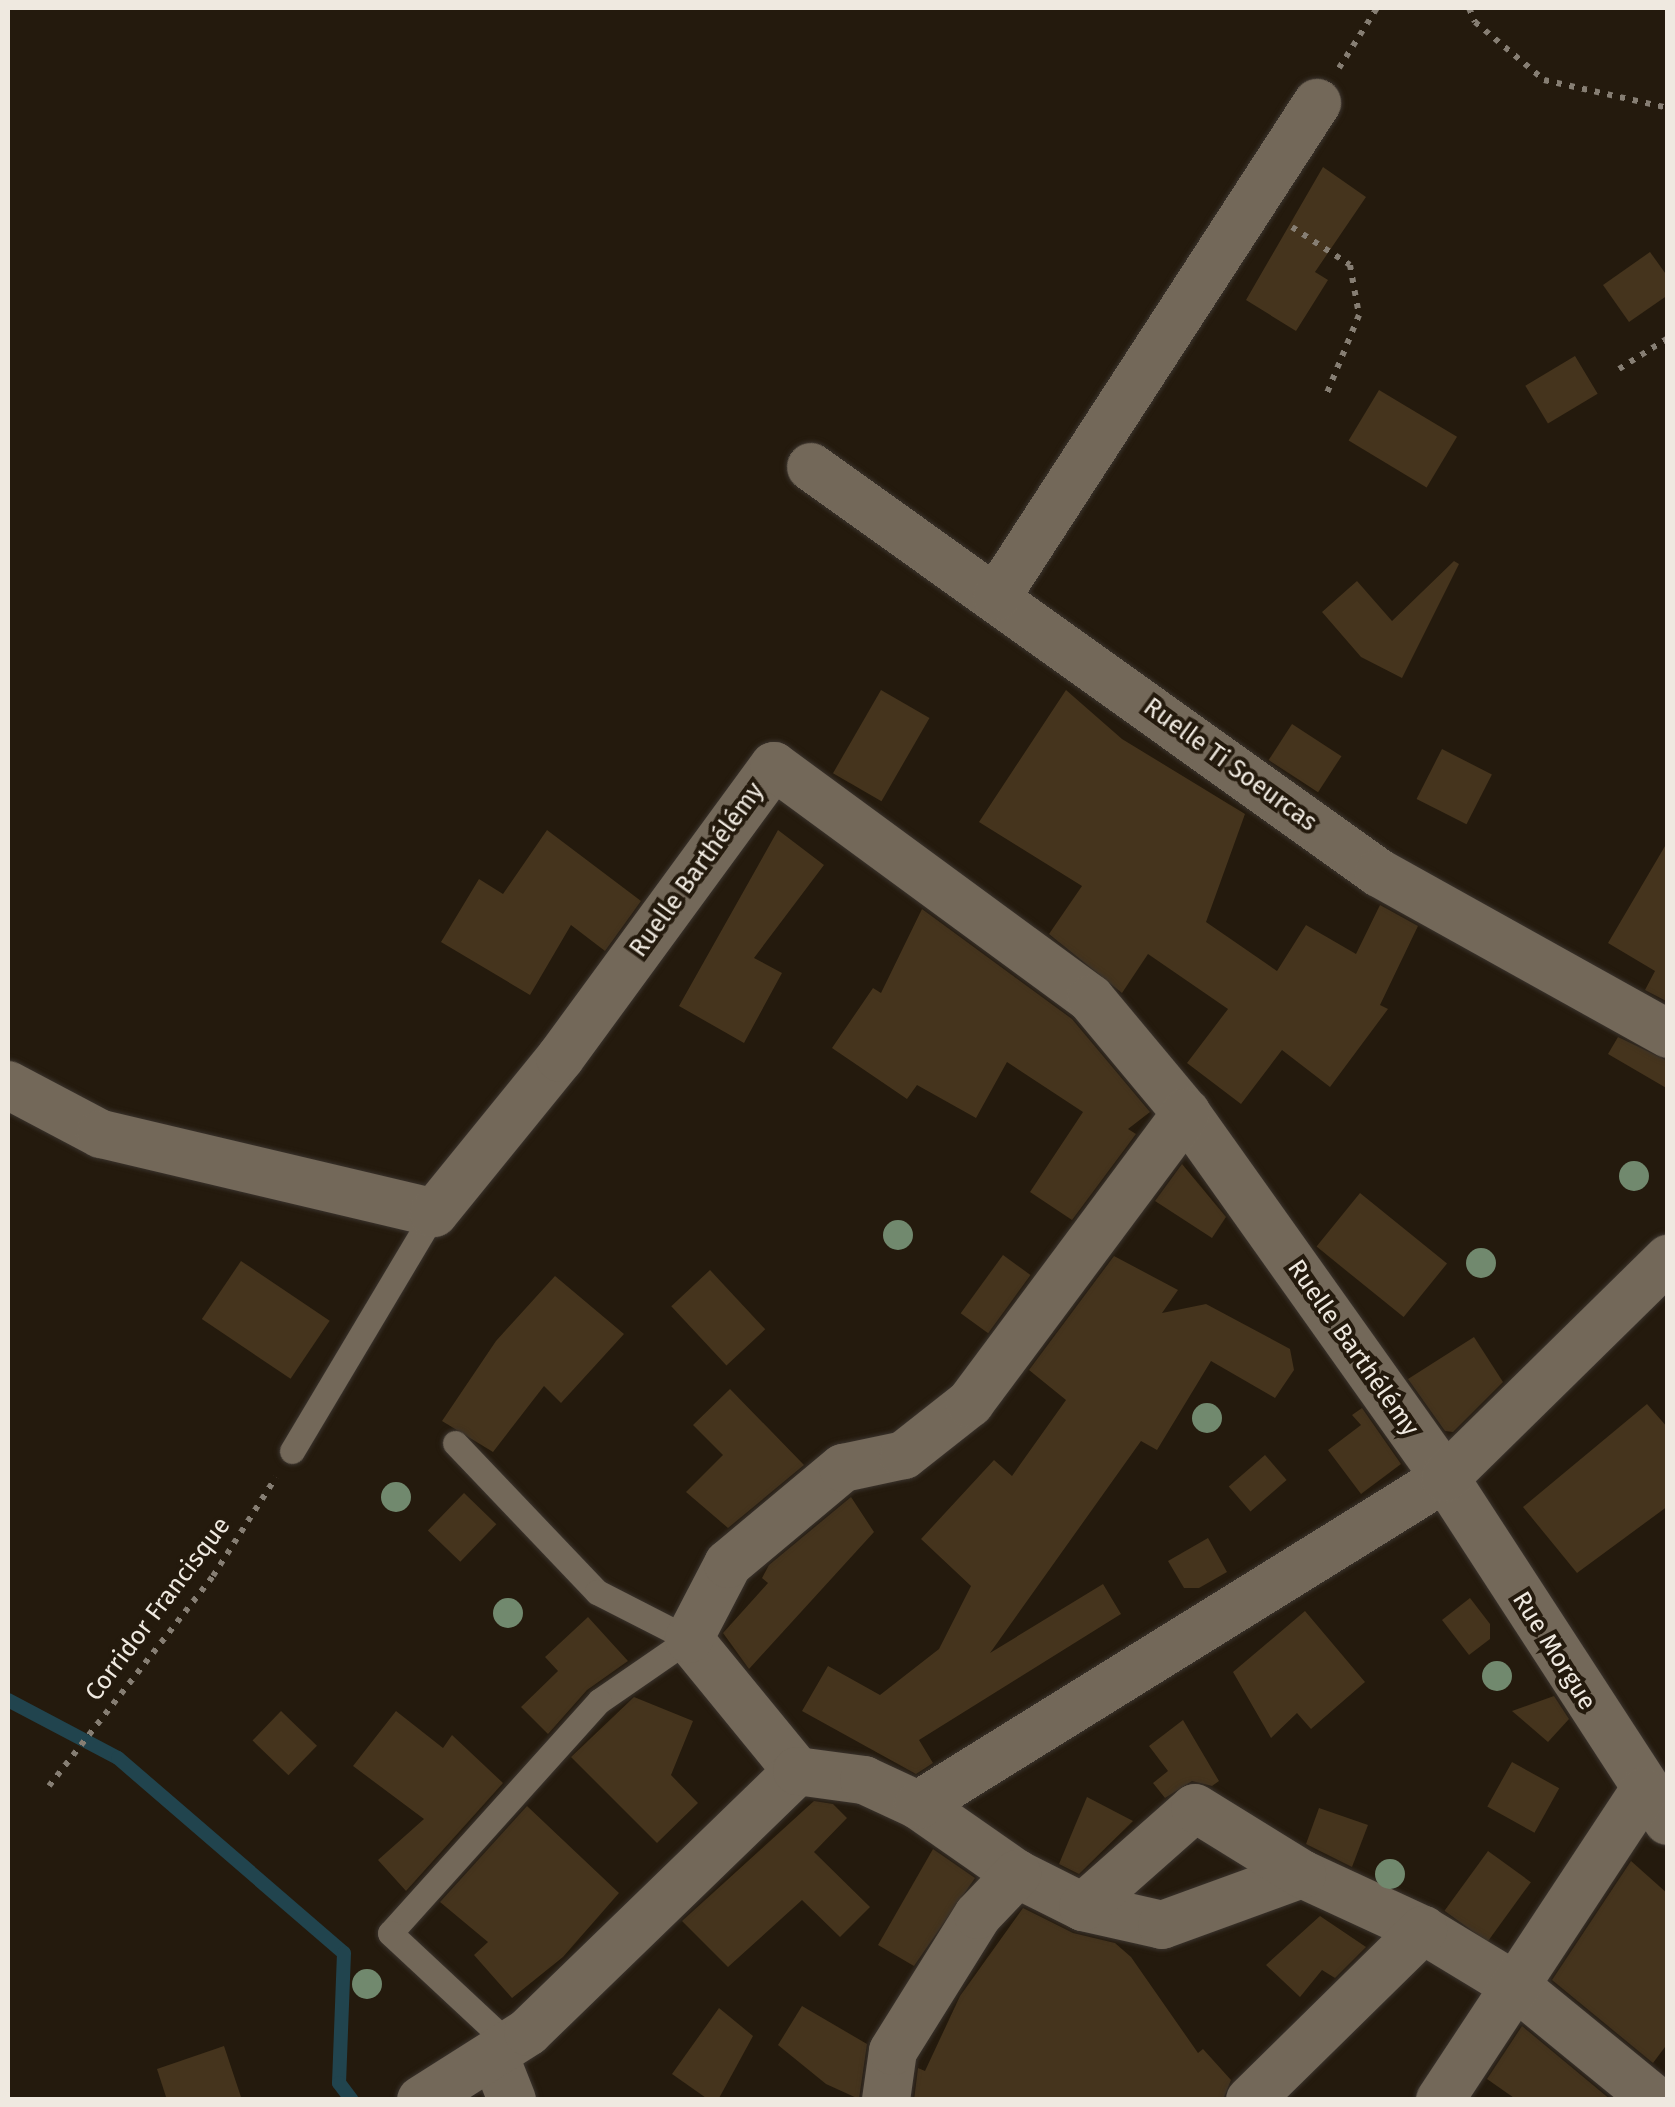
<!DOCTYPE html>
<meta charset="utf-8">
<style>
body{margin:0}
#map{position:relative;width:1675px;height:2107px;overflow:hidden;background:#241a0d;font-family:"Fira Sans",sans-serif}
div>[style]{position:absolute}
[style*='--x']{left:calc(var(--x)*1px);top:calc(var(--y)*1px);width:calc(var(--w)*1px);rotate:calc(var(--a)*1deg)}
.stream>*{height:14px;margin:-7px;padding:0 7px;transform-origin:7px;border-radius:7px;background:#21444e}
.building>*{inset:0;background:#45341d;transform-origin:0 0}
.path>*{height:6px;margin-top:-3px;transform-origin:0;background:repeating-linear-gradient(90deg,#867e73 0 5px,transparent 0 13px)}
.roads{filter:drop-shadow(0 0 2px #3a332d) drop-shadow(0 0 2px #3a332d)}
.lane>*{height:25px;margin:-12.5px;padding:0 12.5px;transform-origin:12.5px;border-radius:12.5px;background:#736859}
.street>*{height:48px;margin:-24px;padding:0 24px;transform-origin:24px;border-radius:24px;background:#736859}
.trees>*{width:30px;height:30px;margin:-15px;border-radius:50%;background:#71896e}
span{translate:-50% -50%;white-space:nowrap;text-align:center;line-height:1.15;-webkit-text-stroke:8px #241a0d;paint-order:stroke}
.street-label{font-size:25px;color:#efe9e0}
.frame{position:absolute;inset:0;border:10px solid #efe9e0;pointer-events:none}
</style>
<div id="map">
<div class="stream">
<i style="--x:8;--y:1700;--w:124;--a:27.8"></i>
<i style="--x:118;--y:1758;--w:298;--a:40.8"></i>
<i style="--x:344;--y:1953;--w:130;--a:92.2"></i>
<i style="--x:339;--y:2083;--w:21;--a:53"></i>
</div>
<div class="building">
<i style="clip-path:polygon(1323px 167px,1366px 197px,1315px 272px,1328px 280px,1296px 331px,1246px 300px)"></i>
<i style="clip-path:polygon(1650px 252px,1668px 277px,1668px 295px,1629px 322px,1603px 285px)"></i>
<i style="left:1575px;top:356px;width:44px;height:58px;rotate:59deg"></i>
<i style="left:1379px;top:390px;width:91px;height:59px;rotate:31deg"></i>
<i style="clip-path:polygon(1454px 561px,1459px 564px,1402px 678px,1361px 657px,1322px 612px,1357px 581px,1392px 621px)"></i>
<i style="left:881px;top:690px;width:56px;height:96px;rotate:30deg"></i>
<i style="clip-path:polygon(1066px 690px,1122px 739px,1245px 814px,1206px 922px,1277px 971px,1306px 925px,1356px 954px,1380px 905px,1418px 926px,1380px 1005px,1388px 1009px,1330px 1087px,1282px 1050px,1241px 1104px,1187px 1063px,1228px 1009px,1148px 954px,1122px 993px,1049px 934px,1082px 886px,979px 822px)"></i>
<i style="left:1292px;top:724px;width:59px;height:43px;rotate:33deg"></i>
<i style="left:1442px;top:749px;width:56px;height:56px;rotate:27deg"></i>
<i style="clip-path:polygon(547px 830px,641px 901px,605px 951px,571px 925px,530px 995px,441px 942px,479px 879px,503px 894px)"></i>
<i style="clip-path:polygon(778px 830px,824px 865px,754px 958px,782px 973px,744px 1043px,679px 1006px)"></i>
<i style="clip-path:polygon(1668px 841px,1668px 1002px,1645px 990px,1655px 971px,1608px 943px)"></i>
<i style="clip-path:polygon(922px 909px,1072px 1019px,1150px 1112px,1128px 1129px,1136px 1134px,1072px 1220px,1030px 1192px,1083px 1112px,1007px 1062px,976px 1118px,917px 1085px,907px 1099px,832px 1048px,873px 988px,881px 993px)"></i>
<i style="clip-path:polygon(1618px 1037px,1668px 1061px,1668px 1089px,1608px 1054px)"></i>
<i style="clip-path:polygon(1182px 1164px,1226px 1217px,1212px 1238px,1155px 1201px)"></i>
<i style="left:1360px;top:1193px;width:112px;height:69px;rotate:39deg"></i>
<i style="left:1003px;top:1255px;width:34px;height:72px;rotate:36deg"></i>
<i style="clip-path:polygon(1114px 1256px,1178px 1290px,1162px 1313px,1206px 1304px,1290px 1349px,1294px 1370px,1275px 1398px,1211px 1361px,1157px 1450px,1141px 1441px,990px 1653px,1103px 1584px,1121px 1614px,919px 1740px,933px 1763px,916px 1774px,802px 1711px,828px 1666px,880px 1695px,939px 1649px,971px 1586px,921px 1539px,994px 1460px,1012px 1476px,1066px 1400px,1029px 1370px)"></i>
<i style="left:241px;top:1261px;width:107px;height:70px;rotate:34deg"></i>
<i style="left:710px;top:1270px;width:81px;height:53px;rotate:47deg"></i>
<i style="clip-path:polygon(555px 1276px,624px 1334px,561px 1403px,544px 1386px,493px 1452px,442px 1421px,496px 1341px)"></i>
<i style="clip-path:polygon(1474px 1337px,1503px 1382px,1453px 1432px,1445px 1431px,1408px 1379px)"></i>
<i style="clip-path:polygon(730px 1389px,804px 1465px,728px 1528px,686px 1492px,723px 1455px,693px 1425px)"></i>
<i style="clip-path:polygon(1647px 1404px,1668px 1428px,1668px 1506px,1577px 1573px,1523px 1507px)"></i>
<i style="clip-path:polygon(1362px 1408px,1401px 1464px,1361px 1494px,1328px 1450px,1361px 1425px,1352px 1415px)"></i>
<i style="left:1265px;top:1455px;width:33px;height:48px;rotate:49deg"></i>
<i style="left:464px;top:1493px;width:45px;height:52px;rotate:44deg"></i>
<i style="clip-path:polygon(851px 1497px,874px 1532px,749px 1669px,723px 1633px,768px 1583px,762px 1578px,769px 1565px)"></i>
<i style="clip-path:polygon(1208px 1538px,1227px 1572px,1199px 1588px,1184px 1588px,1168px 1561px)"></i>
<i style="clip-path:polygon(1470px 1598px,1490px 1624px,1490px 1639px,1469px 1655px,1442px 1620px)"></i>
<i style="clip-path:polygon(1305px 1611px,1365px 1682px,1311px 1729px,1297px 1713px,1271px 1738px,1233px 1672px)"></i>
<i style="clip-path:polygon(588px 1617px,628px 1661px,587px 1690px,548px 1734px,521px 1707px,558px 1671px,545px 1657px)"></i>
<i style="clip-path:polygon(1554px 1696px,1569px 1719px,1548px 1742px,1512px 1711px)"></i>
<i style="clip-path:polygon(634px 1697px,693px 1721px,671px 1775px,698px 1803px,657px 1843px,571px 1757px)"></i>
<i style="left:281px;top:1711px;width:50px;height:41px;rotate:44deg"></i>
<i style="clip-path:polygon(396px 1711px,443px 1748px,452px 1735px,503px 1783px,406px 1891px,378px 1860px,424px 1819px,353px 1766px)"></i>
<i style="clip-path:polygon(1183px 1720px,1219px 1781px,1212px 1786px,1192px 1781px,1165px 1798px,1153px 1783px,1168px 1771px,1149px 1746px)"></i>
<i style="left:1512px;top:1762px;width:54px;height:51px;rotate:29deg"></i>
<i style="clip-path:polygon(1087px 1797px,1133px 1821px,1079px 1874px,1059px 1864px)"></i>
<i style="clip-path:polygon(814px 1801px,833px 1804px,847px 1818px,814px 1852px,870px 1907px,840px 1937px,802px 1900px,728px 1967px,682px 1921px)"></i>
<i style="clip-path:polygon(527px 1806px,619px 1893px,563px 1957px,512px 1998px,474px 1955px,488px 1942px,440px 1902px)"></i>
<i style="clip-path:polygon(1319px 1808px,1368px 1825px,1352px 1867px,1306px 1844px)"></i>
<i style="clip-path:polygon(933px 1849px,975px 1878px,914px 1966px,878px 1945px)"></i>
<i style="left:1488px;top:1851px;width:53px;height:74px;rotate:36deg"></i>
<i style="clip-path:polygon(1631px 1861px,1668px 1894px,1668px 2043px,1653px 2063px,1552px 1980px)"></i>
<i style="clip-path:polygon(1023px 1908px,1073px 1933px,1115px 1943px,1131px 1957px,1198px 2053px,1203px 2049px,1231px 2080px,1223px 2100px,914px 2100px,918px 2068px,925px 2071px,960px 1996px)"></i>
<i style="clip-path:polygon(1320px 1916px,1366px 1947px,1335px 1978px,1322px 1970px,1300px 1997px,1266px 1965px)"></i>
<i style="clip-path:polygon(802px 2006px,867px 2044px,859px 2099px,826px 2084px,778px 2045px)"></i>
<i style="clip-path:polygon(719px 2008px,753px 2036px,718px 2100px,709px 2100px,672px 2074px)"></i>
<i style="clip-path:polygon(1522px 2026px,1611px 2100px,1517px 2100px,1487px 2079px)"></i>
<i style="clip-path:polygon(224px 2046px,242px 2100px,167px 2100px,157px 2069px)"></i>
</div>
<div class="path">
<i style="--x:1469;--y:8;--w:15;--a:67"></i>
<i style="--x:1475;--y:22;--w:90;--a:40"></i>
<i style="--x:1544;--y:80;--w:127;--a:12.7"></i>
<i style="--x:1339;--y:68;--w:71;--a:-57.7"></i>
<i style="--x:1292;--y:227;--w:69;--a:33.2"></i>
<i style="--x:1350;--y:265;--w:51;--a:79.8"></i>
<i style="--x:1359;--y:315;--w:84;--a:112.3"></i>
<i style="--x:1619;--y:369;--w:58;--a:-32.3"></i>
<i style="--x:49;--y:1786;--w:266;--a:-52"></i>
<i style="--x:213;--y:1576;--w:117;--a:-57.5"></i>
</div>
<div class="roads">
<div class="lane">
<i style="--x:455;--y:1443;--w:206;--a:46.4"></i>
<i style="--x:597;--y:1592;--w:103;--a:27.1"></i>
<i style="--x:689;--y:1639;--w:109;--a:145.4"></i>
<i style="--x:599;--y:1701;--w:312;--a:132"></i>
<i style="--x:390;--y:1933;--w:166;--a:43"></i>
<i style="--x:292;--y:1451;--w:277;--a:-59.2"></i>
</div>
<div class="street">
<i style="--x:811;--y:467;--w:698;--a:35.56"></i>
<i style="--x:1379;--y:873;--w:331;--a:29.1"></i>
<i style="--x:997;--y:596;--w:588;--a:-57.01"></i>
<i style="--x:8;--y:1085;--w:105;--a:27.8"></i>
<i style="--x:101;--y:1134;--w:342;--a:13.3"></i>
<i style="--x:434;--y:1213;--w:200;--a:-50.9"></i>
<i style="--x:560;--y:1058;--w:362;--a:-53.8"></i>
<i style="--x:774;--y:766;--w:393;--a:36.3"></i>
<i style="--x:1091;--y:999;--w:148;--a:50.2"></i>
<i style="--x:1186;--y:1113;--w:448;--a:54.6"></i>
<i style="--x:1445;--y:1478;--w:409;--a:57"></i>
<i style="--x:797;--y:1771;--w:171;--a:-129.3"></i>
<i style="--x:689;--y:1639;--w:85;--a:-62.5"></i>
<i style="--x:728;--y:1564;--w:150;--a:-39.9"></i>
<i style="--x:843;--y:1468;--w:62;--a:-12"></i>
<i style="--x:904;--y:1455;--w:84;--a:-38.2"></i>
<i style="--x:970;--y:1403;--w:362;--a:-53.3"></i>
<i style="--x:918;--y:1805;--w:121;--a:34.9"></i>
<i style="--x:1017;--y:1874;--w:74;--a:26.6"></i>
<i style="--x:1083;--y:1907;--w:81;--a:12.8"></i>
<i style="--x:1162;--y:1925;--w:149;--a:-20"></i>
<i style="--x:1302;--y:1874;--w:133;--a:24.8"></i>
<i style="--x:1423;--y:1930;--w:110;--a:31.2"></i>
<i style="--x:1517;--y:1987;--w:178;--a:39.3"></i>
<i style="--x:1083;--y:1907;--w:149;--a:-41.5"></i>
<i style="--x:1195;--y:1808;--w:126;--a:31.7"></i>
<i style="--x:495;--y:2057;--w:46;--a:68.4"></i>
<i style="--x:421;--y:2100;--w:127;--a:-32.4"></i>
<i style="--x:528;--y:2032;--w:375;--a:-44.1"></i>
<i style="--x:797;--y:1771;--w:68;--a:7.7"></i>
<i style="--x:864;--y:1780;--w:60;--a:24.8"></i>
<i style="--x:918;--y:1805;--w:620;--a:-31.82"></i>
<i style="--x:1445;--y:1478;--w:313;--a:-44.5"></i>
<i style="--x:886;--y:2100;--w:49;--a:-81.9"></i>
<i style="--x:893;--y:2051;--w:160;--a:-58"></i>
<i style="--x:978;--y:1915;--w:57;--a:-46.4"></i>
<i style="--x:1250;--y:2100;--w:243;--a:-44.5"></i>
<i style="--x:1440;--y:2100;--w:369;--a:-56.6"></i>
</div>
</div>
<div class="trees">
<i style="left:1634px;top:1176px"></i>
<i style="left:898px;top:1235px"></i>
<i style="left:1481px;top:1263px"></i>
<i style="left:1207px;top:1418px"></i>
<i style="left:396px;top:1497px"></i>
<i style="left:508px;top:1613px"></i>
<i style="left:1497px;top:1676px"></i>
<i style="left:1390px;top:1874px"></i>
<i style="left:367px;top:1984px"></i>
</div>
<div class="street-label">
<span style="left:1230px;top:765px;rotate:36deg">Ruelle Ti Soeurcas</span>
<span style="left:697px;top:870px;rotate:-54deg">Ruelle Barthélémy</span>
<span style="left:1353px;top:1348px;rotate:55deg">Ruelle Barthélémy</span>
<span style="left:158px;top:1609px;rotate:-53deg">Corridor Francisque</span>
<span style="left:1554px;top:1651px;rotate:58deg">Rue Morgue</span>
</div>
<div class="frame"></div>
</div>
